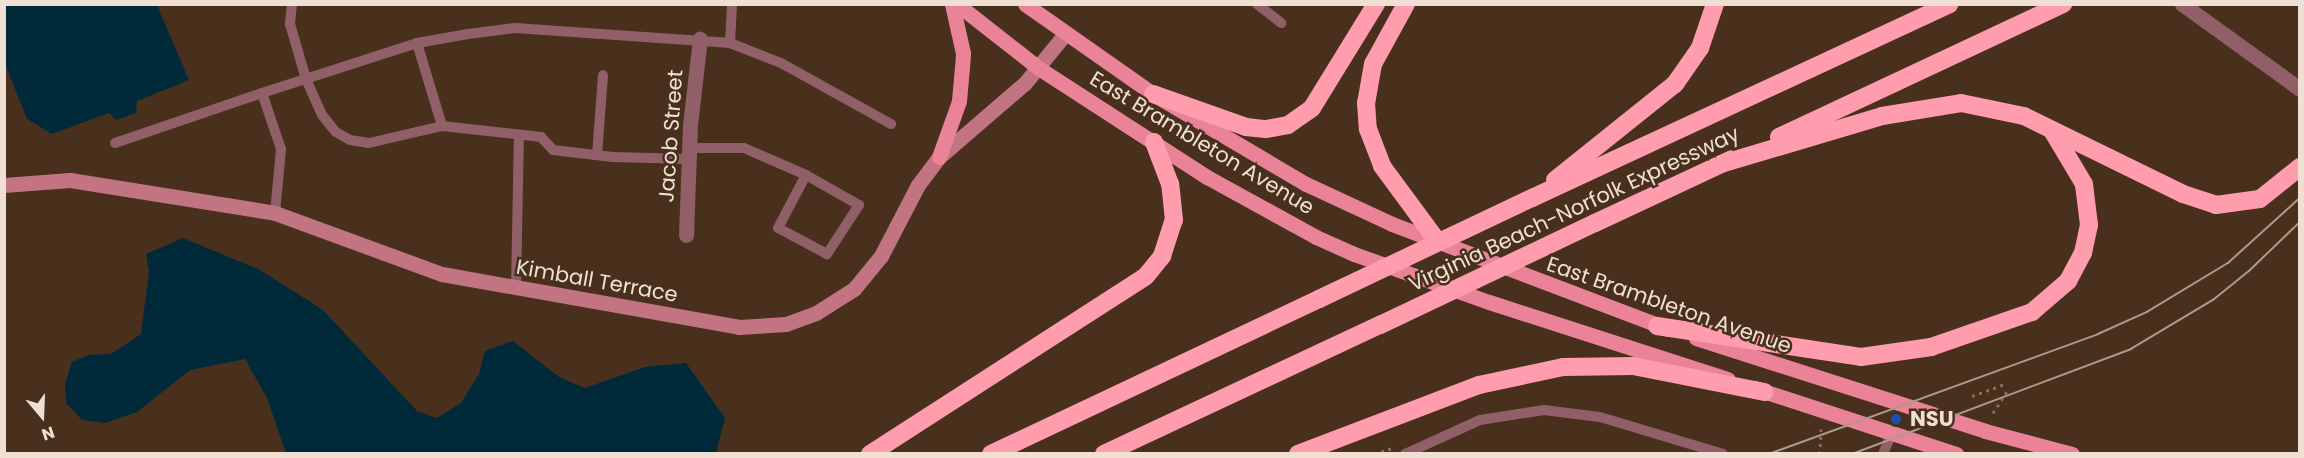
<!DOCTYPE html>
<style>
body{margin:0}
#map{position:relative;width:2304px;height:458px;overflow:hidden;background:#48301d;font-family:Poppins,sans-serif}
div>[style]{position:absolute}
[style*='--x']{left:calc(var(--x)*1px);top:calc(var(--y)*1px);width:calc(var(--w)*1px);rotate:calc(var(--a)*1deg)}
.water>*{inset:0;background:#002a39}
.path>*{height:3px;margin-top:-1.5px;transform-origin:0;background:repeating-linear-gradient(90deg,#846e5e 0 3px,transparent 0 7.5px)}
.lane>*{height:10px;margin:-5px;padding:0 5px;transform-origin:5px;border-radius:5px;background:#915f67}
.street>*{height:15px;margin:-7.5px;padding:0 7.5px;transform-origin:7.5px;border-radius:7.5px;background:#915f67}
.secondary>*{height:15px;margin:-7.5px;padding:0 7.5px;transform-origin:7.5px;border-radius:7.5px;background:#c37482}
.primary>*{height:15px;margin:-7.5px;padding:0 7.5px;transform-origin:7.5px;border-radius:7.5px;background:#ea8397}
.highway>*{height:18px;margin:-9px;padding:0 9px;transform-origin:9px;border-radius:9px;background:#ff9cae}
.tram>*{height:1.5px;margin:-0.75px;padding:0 0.75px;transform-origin:0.75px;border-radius:0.75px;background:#ad9a8b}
.highway-bridge>*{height:18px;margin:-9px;padding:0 9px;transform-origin:9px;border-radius:9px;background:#ff9cae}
.dots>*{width:16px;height:16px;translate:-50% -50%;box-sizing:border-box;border:3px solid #48301d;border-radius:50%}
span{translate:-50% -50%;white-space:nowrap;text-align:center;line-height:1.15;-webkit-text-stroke:5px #48301d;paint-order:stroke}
.street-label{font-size:21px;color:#f0e0d4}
.poi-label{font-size:21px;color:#f0e0d4;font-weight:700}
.left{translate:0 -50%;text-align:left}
.frame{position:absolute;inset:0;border:6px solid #f0e0d4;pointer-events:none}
.north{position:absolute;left:12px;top:386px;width:60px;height:60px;-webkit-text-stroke:4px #48301d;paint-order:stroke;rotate:161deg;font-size:16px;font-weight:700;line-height:24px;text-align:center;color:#f0e0d4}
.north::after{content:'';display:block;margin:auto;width:21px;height:27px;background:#f0e0d4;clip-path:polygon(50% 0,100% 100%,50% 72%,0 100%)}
</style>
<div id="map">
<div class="water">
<i style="clip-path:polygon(5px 4px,157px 5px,189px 80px,137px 101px,136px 113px,116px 120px,109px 113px,52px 134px,27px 119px,5px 64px)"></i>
<i style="clip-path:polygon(183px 238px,260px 270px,323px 310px,417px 411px,437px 418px,461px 403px,479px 374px,485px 351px,513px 341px,559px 377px,585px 388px,645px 367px,686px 363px,725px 418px,716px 453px,286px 453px,267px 398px,245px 359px,190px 370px,137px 412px,105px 423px,82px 420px,66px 403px,65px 384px,72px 362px,88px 355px,111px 354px,141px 334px,149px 272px,146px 254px)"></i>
</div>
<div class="path">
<i style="--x:1972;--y:396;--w:35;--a:-20"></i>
<i style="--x:1993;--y:413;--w:27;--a:-57"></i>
<i style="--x:1374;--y:454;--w:19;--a:-18"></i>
<i style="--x:1820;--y:454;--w:25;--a:-88"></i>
</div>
<div class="lane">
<i style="--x:292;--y:4;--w:20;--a:96"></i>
<i style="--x:290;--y:24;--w:57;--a:73.8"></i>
<i style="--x:306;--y:79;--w:39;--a:66"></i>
<i style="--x:322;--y:115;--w:22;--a:51"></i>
<i style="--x:336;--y:132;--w:16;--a:30"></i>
<i style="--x:350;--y:140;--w:19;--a:9"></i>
<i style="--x:369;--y:143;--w:75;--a:-13.1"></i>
<i style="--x:442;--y:126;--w:100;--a:6.3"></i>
<i style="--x:541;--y:137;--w:18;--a:47"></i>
<i style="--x:553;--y:150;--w:60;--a:6.7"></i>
<i style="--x:613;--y:157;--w:76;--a:1.5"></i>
<i style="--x:1257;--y:4;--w:31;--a:38"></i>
<i style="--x:417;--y:43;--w:87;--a:73.2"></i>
<i style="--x:730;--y:43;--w:39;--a:-87"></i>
<i style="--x:115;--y:143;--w:155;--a:-18.8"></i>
<i style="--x:689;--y:148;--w:55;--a:0"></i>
<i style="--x:744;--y:148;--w:68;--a:23.5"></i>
<i style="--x:806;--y:175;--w:61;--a:29.5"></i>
<i style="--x:859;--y:205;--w:59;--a:123.1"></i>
<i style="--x:827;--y:254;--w:55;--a:-152"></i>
<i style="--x:778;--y:228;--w:60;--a:-62.2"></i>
<i style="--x:597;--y:155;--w:80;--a:-85.7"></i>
<i style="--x:275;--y:213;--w:64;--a:-84.6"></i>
<i style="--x:281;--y:149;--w:59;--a:-108.7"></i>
<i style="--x:262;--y:93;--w:163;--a:-17.9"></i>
<i style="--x:417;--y:43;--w:52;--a:-10"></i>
<i style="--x:468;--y:34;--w:47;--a:-7.3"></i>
<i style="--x:515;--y:28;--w:216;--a:4"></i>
<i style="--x:730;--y:43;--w:55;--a:21.4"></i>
<i style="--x:781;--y:63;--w:126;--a:29"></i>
<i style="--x:516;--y:288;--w:153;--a:-88.9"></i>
<i style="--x:1405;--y:454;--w:82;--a:-24.4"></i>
<i style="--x:1480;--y:420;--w:65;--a:-8.9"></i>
<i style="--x:1544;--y:410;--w:56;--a:7.1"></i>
<i style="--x:1600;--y:417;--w:128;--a:16.7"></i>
<i style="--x:1883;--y:454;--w:23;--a:-67"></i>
</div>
<div class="street">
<i style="--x:2182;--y:4;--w:145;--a:35.8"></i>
<i style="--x:686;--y:235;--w:110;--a:-87.9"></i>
<i style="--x:690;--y:125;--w:87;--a:-83.4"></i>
</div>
<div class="secondary">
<i style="--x:4;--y:185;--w:66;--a:-4.3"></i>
<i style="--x:70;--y:180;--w:208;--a:9.1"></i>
<i style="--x:275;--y:213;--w:178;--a:20.1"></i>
<i style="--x:442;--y:274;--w:302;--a:10.1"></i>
<i style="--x:739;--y:327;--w:47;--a:-3.7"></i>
<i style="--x:786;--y:324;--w:32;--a:-20"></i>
<i style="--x:816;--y:313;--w:45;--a:-32.3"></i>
<i style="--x:854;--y:289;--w:43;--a:-50.7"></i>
<i style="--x:881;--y:256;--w:80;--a:-62.5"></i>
<i style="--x:918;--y:185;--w:35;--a:-53"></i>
<i style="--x:939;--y:157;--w:113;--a:-40.7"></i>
<i style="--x:1025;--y:83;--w:63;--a:-50.8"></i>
</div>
<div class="primary">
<i style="--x:957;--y:4;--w:105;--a:38.1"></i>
<i style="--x:1040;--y:69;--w:199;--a:32.9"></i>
<i style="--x:1207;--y:177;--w:124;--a:28.8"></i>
<i style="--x:1316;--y:237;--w:42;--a:24.1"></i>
<i style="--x:1354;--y:254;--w:143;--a:19.6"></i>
<i style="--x:1489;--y:302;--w:251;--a:17.9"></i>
<i style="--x:1025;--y:4;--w:156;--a:35.1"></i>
<i style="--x:1153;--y:94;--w:178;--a:30.5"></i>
<i style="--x:1306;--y:184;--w:95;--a:24.9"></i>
<i style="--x:1392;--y:224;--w:295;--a:20.8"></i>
<i style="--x:939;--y:157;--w:59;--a:-70.3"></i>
<i style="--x:959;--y:101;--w:33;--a:-85"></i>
<i style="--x:962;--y:68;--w:15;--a:-86"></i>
<i style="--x:963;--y:53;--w:50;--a:-102.7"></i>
<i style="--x:1696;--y:338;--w:304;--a:17.8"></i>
<i style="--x:1985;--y:431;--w:90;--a:14.8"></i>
<i style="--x:1754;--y:388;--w:213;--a:18.1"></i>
</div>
<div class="highway">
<i style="--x:1406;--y:4;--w:68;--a:118.8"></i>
<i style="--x:1373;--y:64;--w:40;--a:100"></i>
<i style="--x:1366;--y:103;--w:26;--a:86"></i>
<i style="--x:1368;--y:129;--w:40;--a:69"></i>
<i style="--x:1382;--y:166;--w:94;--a:53.6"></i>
<i style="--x:1153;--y:94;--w:99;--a:19.5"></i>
<i style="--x:1246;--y:127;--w:20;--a:6"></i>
<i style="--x:1266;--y:129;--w:22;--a:-10"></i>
<i style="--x:1288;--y:125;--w:29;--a:-35"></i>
<i style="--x:1312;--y:108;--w:122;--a:-58.4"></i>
<i style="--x:1779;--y:137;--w:314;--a:-25.1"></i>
<i style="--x:1721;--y:164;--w:168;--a:-16.6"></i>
<i style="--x:1882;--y:116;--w:80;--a:-9.3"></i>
<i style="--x:1961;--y:103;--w:64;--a:11.7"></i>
<i style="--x:2024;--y:116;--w:177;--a:26.1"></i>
<i style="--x:2183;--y:194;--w:35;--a:18"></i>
<i style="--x:2216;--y:205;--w:44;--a:-7.8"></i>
<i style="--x:2260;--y:199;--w:51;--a:-38.7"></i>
<i style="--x:1555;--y:180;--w:154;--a:-38.7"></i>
<i style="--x:1675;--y:84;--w:44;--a:-55.2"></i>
<i style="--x:1700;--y:48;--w:46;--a:-71.2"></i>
<i style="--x:1532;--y:198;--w:460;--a:-24.9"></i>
<i style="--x:1595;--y:223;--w:151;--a:-25"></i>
<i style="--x:1657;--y:326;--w:206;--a:8.6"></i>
<i style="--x:1861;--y:357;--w:71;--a:-8.1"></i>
<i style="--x:1931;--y:347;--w:107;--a:-19.1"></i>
<i style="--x:2032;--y:312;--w:48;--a:-40.7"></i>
<i style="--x:2068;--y:281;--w:32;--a:-62"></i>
<i style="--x:2083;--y:253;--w:29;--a:-78"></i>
<i style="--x:2089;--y:225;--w:41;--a:-97"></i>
<i style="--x:2084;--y:184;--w:61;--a:-120.8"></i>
<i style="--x:870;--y:454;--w:328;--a:-32.8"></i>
<i style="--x:1146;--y:276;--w:26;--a:-51"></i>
<i style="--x:1162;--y:256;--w:38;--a:-72"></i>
<i style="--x:1174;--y:220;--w:36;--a:-96"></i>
<i style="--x:1170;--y:184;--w:45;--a:-110.9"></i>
<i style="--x:991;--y:454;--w:363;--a:-25.3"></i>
<i style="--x:1104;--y:454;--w:305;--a:-25.1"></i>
<i style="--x:1298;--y:454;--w:194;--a:-20.9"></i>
<i style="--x:1479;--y:385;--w:86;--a:-12.1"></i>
<i style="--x:1563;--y:367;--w:70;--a:-0.8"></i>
<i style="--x:1633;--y:366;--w:134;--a:11.2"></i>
</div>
<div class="tram">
<i style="--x:1769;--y:454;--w:350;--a:-20"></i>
<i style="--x:2098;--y:334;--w:54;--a:-24.2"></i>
<i style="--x:2147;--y:312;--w:95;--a:-31.2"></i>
<i style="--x:2228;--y:263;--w:97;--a:-42.1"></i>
<i style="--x:1852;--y:454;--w:298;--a:-20.6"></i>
<i style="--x:2131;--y:349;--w:96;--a:-30.9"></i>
<i style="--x:2213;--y:300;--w:46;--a:-38.9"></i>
<i style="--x:2249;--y:271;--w:71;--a:-43.9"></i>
</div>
<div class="highway-bridge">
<i style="--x:1319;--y:299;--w:236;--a:-25.4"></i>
<i style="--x:1380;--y:325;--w:238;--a:-25.4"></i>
</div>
<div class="dots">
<i style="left:1896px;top:419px;background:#1a4fb4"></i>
</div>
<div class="street-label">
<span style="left:671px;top:136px;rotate:-86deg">Jacob Street</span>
<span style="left:1202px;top:143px;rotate:31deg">East Brambleton Avenue</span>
<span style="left:1574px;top:209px;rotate:-25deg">Virginia Beach-Norfolk Expressway</span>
<span style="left:597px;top:281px;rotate:10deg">Kimball Terrace</span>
<span style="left:1669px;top:305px;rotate:19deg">East Brambleton Avenue</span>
</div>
<div class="poi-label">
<span class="left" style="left:1910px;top:419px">NSU</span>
</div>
<div class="frame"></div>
<div class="north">N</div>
</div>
